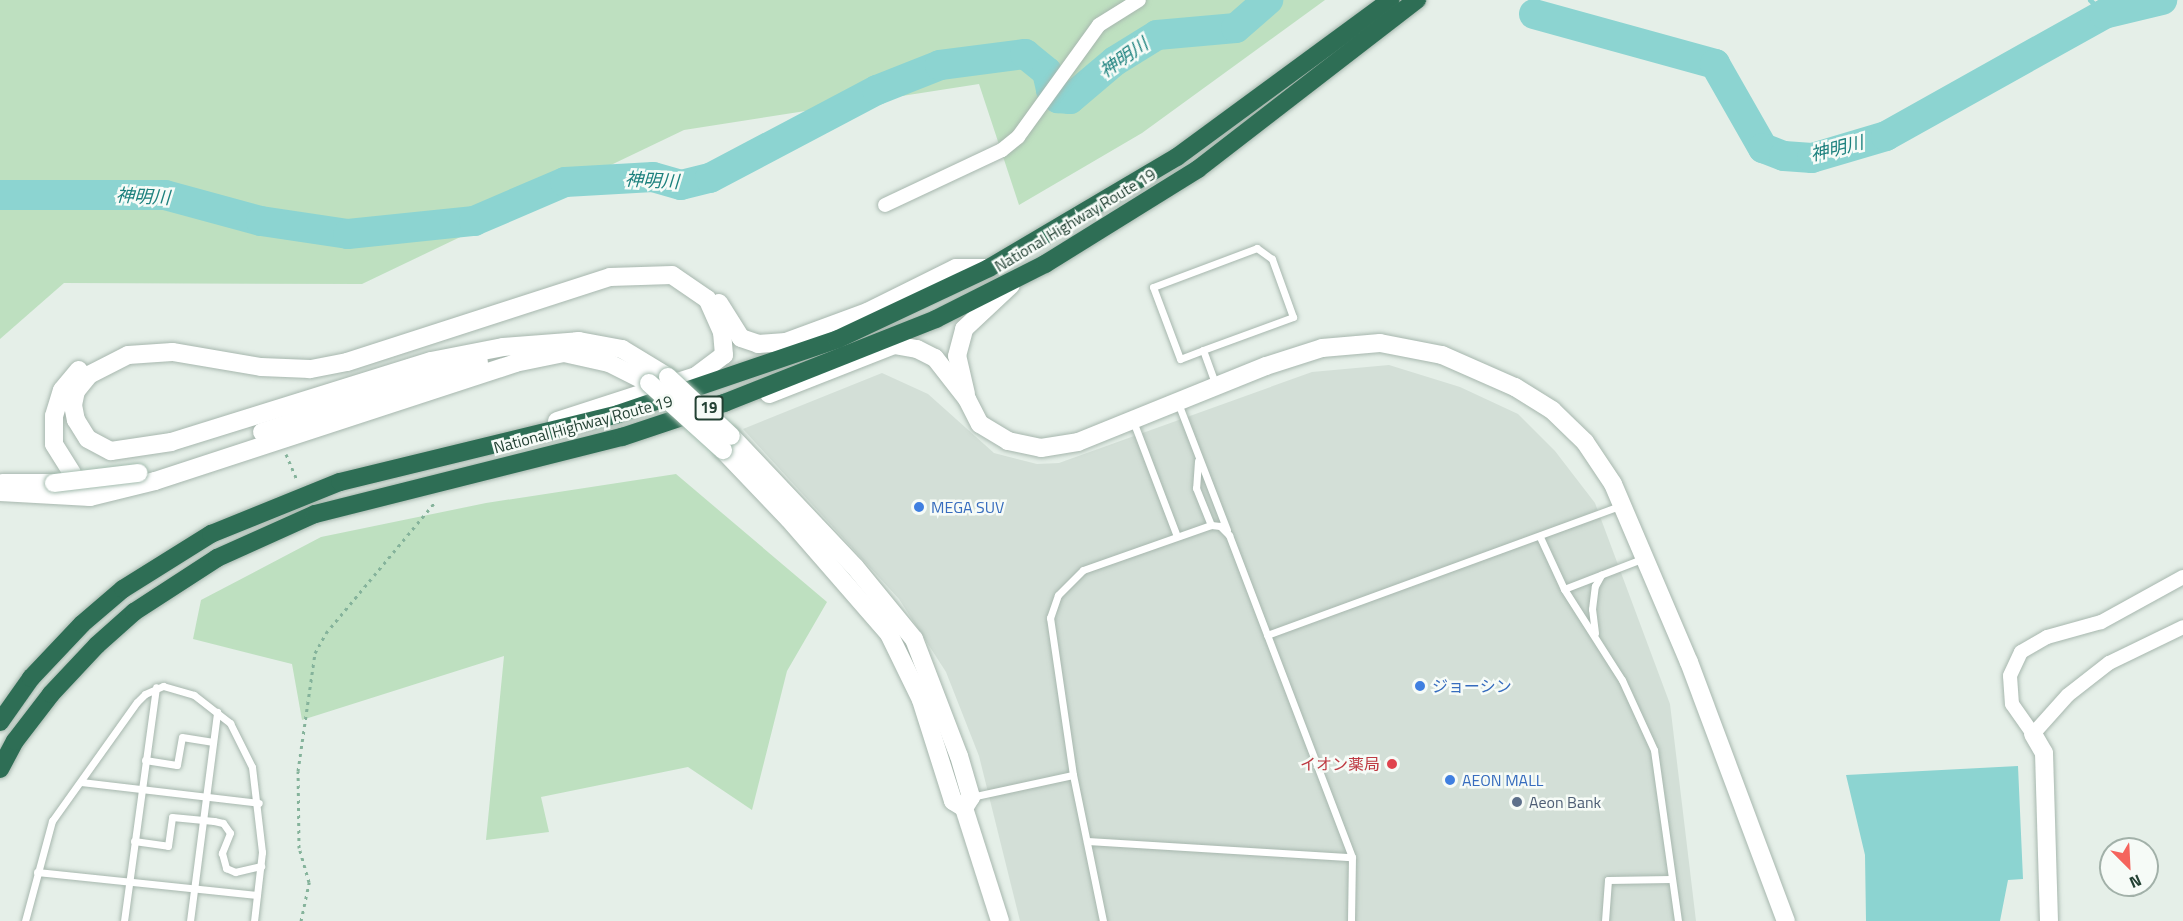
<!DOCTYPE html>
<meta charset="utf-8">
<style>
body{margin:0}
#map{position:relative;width:2183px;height:921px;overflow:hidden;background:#e5efe8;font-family:"Titillium Web","Noto Sans JP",sans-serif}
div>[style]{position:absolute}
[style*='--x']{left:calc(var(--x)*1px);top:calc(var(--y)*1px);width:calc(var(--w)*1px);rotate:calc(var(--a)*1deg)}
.built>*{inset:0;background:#d3dfd7}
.green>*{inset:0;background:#bee0c0}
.water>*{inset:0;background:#8cd4d1}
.stream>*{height:5px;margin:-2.5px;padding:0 2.5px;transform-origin:2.5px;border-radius:2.5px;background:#8cd4d1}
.river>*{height:30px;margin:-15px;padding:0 15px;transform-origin:15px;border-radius:15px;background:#8cd4d1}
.path>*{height:3px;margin-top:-1.5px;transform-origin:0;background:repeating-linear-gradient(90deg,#85b39b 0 3px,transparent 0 7.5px)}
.roads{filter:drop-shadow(0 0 2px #a7b7ae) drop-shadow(0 0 2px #a7b7ae)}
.lane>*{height:7px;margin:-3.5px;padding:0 3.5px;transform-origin:3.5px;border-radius:3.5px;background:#fff}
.street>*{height:14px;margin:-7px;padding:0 7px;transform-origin:7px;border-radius:7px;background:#fff}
.secondary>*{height:18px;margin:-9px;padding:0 9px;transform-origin:9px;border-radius:9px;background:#fff}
.highway>*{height:18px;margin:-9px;padding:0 9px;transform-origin:9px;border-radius:9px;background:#2e6e55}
.bridges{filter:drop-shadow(0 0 2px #a3bbae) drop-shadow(0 0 2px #a3bbae)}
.secondary-bridge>*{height:18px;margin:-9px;padding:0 9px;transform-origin:9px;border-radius:9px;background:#fff}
.dots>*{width:16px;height:16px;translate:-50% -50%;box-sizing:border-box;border:3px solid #f6fbf7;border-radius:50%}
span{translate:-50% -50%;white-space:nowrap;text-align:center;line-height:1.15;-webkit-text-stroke:5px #f6fbf7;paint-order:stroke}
.shield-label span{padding:2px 4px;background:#f6fbf7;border:2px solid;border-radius:4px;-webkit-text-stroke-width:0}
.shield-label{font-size:15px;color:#234133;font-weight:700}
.street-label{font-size:16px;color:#234133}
.shop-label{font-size:16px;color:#366cbe}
.left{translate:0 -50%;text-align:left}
.health-label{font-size:16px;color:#be3a42}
.right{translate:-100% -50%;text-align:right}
.service-label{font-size:16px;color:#4e5e75}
.water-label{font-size:18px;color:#1b807d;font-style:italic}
.north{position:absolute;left:2099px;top:837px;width:60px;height:60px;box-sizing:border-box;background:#f6fbf7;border:2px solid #a2b1a9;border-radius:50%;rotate:156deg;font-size:16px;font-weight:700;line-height:24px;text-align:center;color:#234133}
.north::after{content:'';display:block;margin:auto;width:21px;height:27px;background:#f5645d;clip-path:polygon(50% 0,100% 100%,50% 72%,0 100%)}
</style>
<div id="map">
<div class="built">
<i style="clip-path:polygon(1389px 365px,1460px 387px,1518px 414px,1555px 451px,1595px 503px,1670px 704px,1696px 921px,1020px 921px,979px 756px,946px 672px,899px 599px,743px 429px,882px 373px,928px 394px,994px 453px,1037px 464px,1059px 463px,1312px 372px)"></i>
</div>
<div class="green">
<i style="clip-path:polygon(0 0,1325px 0,1142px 133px,1019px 205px,979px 84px,684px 130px,362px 284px,64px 283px,0 339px)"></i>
<i style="clip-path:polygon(676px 474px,827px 602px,787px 671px,752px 810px,688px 767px,541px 797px,549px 832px,486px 840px,504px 656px,302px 720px,292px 664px,193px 639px,201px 600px,321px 537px,486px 503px)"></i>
</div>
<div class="water">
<i style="clip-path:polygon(2018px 766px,2023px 879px,2008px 880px,2000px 921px,1866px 921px,1865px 855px,1846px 775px)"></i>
</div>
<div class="stream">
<i style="--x:2090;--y:0;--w:20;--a:45"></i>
</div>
<div class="river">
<i style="--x:1534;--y:14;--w:188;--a:15.4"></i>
<i style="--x:1715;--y:64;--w:97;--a:60.3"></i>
<i style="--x:1763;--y:148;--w:22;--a:21"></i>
<i style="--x:1784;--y:156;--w:28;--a:4"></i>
<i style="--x:1812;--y:158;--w:77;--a:-16.6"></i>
<i style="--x:1886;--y:136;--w:250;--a:-29.2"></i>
<i style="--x:2104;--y:14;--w:60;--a:-13.6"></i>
<i style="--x:0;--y:195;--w:165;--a:0"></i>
<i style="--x:165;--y:195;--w:99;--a:15.2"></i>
<i style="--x:261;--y:221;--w:88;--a:8.5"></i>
<i style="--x:348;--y:234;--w:127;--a:-5.9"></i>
<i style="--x:474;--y:221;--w:99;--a:-23.2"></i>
<i style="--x:565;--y:182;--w:88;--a:-3.3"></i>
<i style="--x:653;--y:177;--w:29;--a:16"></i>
<i style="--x:681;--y:185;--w:30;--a:-14"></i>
<i style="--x:710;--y:178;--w:189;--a:-27.8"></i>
<i style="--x:877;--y:90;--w:68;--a:-21.6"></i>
<i style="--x:940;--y:65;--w:86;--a:-7.4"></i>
<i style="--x:1025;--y:54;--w:28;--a:39"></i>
<i style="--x:1047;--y:72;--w:18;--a:77"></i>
<i style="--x:1051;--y:90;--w:11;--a:49"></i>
<i style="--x:1058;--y:98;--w:12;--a:5"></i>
<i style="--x:1070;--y:99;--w:59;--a:-40.2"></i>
<i style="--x:1115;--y:61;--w:49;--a:-31.8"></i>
<i style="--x:1157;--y:35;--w:79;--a:-5.1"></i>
<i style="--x:1236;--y:28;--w:43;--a:-41.2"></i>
</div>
<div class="path">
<i style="--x:286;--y:454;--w:28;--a:67"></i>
<i style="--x:301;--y:921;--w:40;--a:-78"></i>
<i style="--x:309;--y:882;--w:35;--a:-106"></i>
<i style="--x:299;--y:848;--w:77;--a:-90.7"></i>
<i style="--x:298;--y:771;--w:119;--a:-81.8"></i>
<i style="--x:315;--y:653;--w:23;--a:-61"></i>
<i style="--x:326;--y:633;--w:170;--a:-50.2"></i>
</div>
<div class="roads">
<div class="lane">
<i style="--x:1203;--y:350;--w:96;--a:-20.1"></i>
<i style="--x:1293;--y:317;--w:62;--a:-109.9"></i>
<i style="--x:1272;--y:259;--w:19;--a:-144"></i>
<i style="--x:1257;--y:248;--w:111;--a:159.4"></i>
<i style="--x:1153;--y:287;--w:77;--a:69.4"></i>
<i style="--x:1180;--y:359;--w:25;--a:-21"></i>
<i style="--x:1203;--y:350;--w:37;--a:70"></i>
<i style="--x:1178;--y:403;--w:136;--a:68.9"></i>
<i style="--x:1133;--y:421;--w:123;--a:69.1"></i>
<i style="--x:1198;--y:461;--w:27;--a:94"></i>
<i style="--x:1196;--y:488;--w:40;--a:68"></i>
<i style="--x:1540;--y:537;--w:57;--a:65.2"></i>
<i style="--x:1564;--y:589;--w:108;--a:57.5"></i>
<i style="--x:1622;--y:680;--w:77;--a:65.4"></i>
<i style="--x:1654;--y:750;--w:173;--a:82"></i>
<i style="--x:1564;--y:589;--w:86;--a:-21.2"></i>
<i style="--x:1595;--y:633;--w:24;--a:-97"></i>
<i style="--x:1592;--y:609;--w:23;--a:-83"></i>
<i style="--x:1595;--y:586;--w:13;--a:-61"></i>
<i style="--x:1267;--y:635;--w:376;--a:-20.1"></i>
<i style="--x:145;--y:760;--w:32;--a:9"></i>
<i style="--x:177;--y:765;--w:28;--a:-80"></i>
<i style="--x:182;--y:737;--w:30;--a:9"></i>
<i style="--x:81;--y:782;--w:179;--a:6.7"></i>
<i style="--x:971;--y:797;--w:104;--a:-12.2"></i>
<i style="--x:134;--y:841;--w:34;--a:8"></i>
<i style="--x:168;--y:846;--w:29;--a:-82"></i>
<i style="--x:172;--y:817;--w:42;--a:5.4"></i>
<i style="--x:214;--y:821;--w:9;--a:13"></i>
<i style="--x:223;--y:823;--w:12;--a:55"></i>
<i style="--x:230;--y:833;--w:22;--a:112"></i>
<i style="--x:222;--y:853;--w:16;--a:75"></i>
<i style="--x:226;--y:868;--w:10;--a:24"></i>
<i style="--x:235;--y:872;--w:27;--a:-13"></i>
<i style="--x:1087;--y:841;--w:265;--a:3.5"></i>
<i style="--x:37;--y:872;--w:221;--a:6"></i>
<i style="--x:25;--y:921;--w:104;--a:-74.9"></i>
<i style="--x:52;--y:821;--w:146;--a:-54.5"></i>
<i style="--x:137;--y:702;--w:11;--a:-45"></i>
<i style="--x:145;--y:694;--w:20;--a:-24"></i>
<i style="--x:163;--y:686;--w:32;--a:16"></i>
<i style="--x:194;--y:695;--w:46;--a:37.9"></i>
<i style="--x:230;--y:723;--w:49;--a:63.4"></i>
<i style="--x:252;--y:767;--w:86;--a:83.3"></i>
<i style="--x:262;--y:852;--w:69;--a:96.6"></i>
<i style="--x:124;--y:921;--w:236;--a:-82.2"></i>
<i style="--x:190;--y:921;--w:211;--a:-82.6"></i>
<i style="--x:1103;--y:921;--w:149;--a:-101.6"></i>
<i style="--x:1073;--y:775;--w:159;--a:-98.3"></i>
<i style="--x:1050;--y:618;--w:24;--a:-71"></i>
<i style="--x:1058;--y:595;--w:35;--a:-45"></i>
<i style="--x:1083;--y:570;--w:136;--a:-19.4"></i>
<i style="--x:1211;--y:525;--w:9;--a:6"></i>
<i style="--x:1220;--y:526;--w:13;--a:45"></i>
<i style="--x:1229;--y:535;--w:345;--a:69.1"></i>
<i style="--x:1352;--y:857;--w:64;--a:90.9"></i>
<i style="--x:1605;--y:921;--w:41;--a:-85.8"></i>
<i style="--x:1608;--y:880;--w:63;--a:-0.9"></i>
</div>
<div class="street">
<i style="--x:885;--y:205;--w:129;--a:-25.2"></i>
<i style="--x:1002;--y:150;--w:21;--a:-39"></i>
<i style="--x:1018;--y:137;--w:138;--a:-54.1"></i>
<i style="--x:1099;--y:25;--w:47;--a:-32"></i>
<i style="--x:2183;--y:577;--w:94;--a:151.2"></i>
<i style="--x:2101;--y:622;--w:56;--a:164.5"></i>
<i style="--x:2047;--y:637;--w:30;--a:150"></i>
<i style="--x:2021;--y:652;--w:26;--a:115"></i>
<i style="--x:2010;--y:676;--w:28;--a:86"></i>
<i style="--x:2012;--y:704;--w:37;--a:55"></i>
<i style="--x:2033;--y:734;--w:52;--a:-48.1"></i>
<i style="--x:2068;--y:695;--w:52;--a:-38"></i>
<i style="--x:2109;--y:663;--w:82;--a:-25.9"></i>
</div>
<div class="secondary">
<i style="--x:719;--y:303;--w:41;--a:57.8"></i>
<i style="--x:741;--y:338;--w:18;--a:19"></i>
<i style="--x:758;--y:344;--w:28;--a:-4"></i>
<i style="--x:786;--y:342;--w:86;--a:-20.3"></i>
<i style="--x:867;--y:312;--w:99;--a:-26.3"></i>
<i style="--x:956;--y:268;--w:33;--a:0"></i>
<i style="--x:769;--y:394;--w:134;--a:-21.4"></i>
<i style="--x:894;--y:345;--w:23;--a:10"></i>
<i style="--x:917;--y:349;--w:20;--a:27"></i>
<i style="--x:935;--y:358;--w:52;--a:52"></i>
<i style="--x:967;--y:399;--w:28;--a:63"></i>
<i style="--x:980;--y:424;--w:33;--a:31"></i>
<i style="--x:1008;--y:441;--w:34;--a:12"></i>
<i style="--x:1041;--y:448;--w:37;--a:-9"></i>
<i style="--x:1078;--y:442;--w:203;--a:-22"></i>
<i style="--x:1266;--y:366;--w:59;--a:-17.8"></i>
<i style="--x:1322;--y:348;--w:58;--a:-4.9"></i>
<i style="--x:1380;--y:343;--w:63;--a:11"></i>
<i style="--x:1442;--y:355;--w:80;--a:23.7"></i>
<i style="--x:1515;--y:387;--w:44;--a:31.9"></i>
<i style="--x:1552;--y:410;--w:46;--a:44.1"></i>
<i style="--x:1585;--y:442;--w:50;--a:56.3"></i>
<i style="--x:1613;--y:484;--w:194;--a:66.9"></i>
<i style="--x:1689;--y:662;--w:277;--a:69.5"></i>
<i style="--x:966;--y:394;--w:39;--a:-103"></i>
<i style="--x:957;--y:356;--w:28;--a:-75"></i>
<i style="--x:964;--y:329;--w:64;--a:-43.1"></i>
<i style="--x:557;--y:421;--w:146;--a:-17.9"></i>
<i style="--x:696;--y:376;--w:35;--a:-37"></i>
<i style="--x:724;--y:355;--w:23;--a:-95"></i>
<i style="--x:722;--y:332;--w:36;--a:-114"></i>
<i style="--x:707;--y:299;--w:42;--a:-145.6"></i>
<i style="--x:672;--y:275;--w:62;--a:178.2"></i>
<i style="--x:610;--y:277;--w:276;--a:162.1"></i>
<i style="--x:347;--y:362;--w:38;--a:169"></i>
<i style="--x:310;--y:369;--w:49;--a:-177.7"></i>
<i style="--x:261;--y:367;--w:90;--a:-170.4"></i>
<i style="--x:172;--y:352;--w:44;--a:176.1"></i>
<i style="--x:128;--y:355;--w:44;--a:152.9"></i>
<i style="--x:89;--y:375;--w:21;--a:129"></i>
<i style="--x:76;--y:391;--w:14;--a:102"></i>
<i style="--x:73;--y:405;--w:15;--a:79"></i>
<i style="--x:76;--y:420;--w:22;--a:58"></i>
<i style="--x:88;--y:439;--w:26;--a:28"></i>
<i style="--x:111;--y:451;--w:61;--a:-8.5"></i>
<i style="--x:171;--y:442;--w:272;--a:-17.3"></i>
<i style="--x:431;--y:361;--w:73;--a:-11"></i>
<i style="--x:503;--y:347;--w:76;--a:-4.5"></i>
<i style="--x:579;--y:341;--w:44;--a:10.5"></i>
<i style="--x:622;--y:349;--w:54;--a:31.3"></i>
<i style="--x:262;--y:432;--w:228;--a:-17.9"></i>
<i style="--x:731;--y:436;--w:180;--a:46.6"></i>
<i style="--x:855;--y:567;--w:93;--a:50.7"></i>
<i style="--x:914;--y:639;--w:125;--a:69"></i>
<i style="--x:959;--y:756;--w:43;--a:73.7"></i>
<i style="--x:971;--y:797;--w:13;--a:122"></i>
<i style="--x:723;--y:450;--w:95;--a:46.3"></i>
<i style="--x:789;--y:519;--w:152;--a:49"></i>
<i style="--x:889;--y:634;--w:73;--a:64.1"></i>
<i style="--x:921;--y:700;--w:106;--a:72.4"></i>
<i style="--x:953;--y:801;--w:13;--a:32"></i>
<i style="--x:964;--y:808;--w:119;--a:72.3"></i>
<i style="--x:72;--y:473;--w:34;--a:-122"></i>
<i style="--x:54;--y:444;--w:28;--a:-90"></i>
<i style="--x:54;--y:416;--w:27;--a:-73"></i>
<i style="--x:62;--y:390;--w:26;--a:-50"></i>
<i style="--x:2;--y:483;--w:52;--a:0"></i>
<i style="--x:0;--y:492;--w:90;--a:3.2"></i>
<i style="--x:90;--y:497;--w:67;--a:-13.8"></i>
<i style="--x:155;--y:481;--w:379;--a:-18.1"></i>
<i style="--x:515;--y:363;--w:50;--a:-11.5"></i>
<i style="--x:564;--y:353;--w:46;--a:12.5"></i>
<i style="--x:609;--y:363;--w:45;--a:26.6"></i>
<i style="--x:2033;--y:734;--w:22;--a:60"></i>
<i style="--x:2044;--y:753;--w:168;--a:88.3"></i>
</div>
<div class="highway">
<i style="--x:0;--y:722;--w:54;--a:-54.8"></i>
<i style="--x:31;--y:678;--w:74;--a:-46.6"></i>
<i style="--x:82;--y:624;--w:54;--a:-40.5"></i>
<i style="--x:123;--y:589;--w:104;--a:-32"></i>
<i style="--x:211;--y:534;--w:139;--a:-22"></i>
<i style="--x:340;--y:482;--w:286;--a:-13.7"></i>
<i style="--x:618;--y:414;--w:232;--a:-18.8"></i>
<i style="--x:838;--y:339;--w:167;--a:-25.2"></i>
<i style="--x:989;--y:268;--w:218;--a:-30.6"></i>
<i style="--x:1177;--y:157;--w:265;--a:-36.3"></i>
<i style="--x:0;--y:769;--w:32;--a:-62"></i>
<i style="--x:15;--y:741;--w:59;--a:-52.5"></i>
<i style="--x:51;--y:694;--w:67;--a:-46.8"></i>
<i style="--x:97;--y:645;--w:50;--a:-41.7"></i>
<i style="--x:134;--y:612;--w:99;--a:-33"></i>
<i style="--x:217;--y:558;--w:107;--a:-24.2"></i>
<i style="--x:315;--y:514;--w:317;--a:-14.1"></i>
<i style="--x:622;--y:437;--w:108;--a:-18.4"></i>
<i style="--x:724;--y:403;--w:228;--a:-21.6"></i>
<i style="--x:936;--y:319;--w:122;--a:-26.8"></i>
<i style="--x:1045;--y:264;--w:180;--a:-31.8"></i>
<i style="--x:1198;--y:169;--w:277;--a:-37.7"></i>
</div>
</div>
<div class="bridges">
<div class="secondary-bridge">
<i style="--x:668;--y:377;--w:86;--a:43.1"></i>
<i style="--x:649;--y:383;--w:100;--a:42.2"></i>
<i style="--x:54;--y:483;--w:85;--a:-6.8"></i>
</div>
</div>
<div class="dots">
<i style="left:919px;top:507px;background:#3f7fe0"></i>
<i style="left:1420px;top:686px;background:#3f7fe0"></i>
<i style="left:1392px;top:764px;background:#e0444e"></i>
<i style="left:1450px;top:780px;background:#3f7fe0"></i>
<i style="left:1517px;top:802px;background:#5c6f8a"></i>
</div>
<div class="shield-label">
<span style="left:709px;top:408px">19</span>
</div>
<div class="street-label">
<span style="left:1075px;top:220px;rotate:-31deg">National Highway Route 19</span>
<span style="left:583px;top:424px;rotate:-15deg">National Highway Route 19</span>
</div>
<div class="shop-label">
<span class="left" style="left:931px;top:507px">MEGA SUV</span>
<span class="left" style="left:1432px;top:686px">ジョーシン</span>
<span class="left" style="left:1462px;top:780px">AEON MALL</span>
</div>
<div class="health-label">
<span class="right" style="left:1380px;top:764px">イオン薬局</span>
</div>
<div class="service-label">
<span class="left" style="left:1529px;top:802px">Aeon Bank</span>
</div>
<div class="water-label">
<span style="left:1124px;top:58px;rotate:-35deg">神明川</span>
<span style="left:1837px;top:149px;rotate:-14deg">神明川</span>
<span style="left:652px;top:181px;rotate:3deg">神明川</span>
<span style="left:143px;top:197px;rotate:3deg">神明川</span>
</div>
<div class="north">N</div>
</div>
